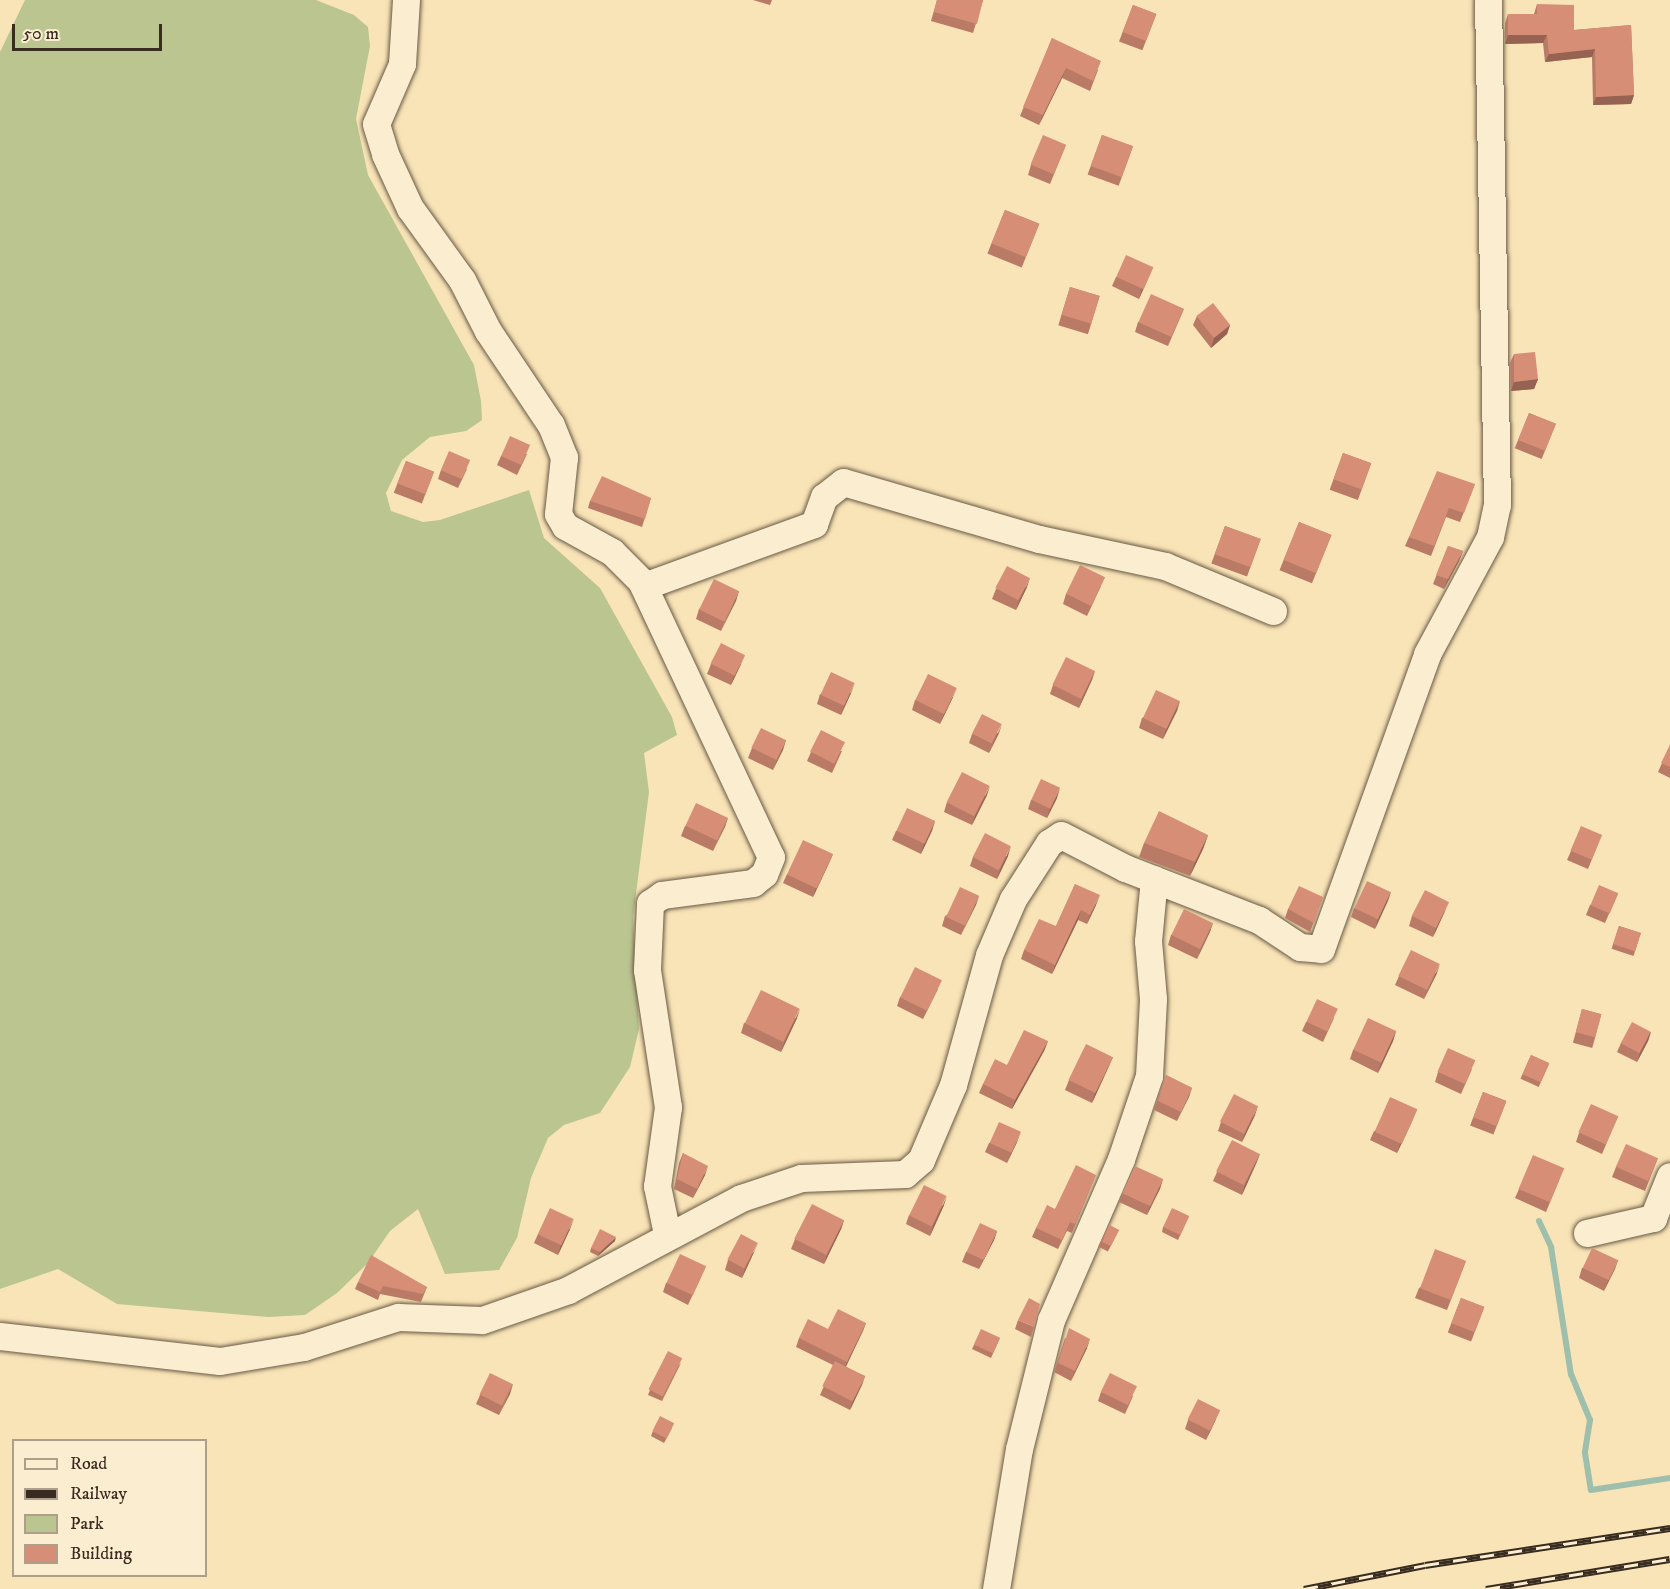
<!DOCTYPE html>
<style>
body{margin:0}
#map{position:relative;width:1670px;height:1589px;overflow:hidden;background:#f9e4b7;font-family:"IM FELL DW Pica",serif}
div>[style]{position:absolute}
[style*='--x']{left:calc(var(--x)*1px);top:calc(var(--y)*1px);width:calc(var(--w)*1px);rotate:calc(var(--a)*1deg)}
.green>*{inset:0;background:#bbc590}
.stream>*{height:6px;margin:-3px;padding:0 3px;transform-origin:3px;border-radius:3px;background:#9ebfab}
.roads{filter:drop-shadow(0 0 2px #685945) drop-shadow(0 0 2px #685945)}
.minor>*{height:27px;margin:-13.5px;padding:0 13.5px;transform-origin:13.5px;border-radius:13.5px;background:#fbedd0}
.rail>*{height:7px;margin-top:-3.5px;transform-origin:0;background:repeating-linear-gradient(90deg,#fbedd0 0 14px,#382b1f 0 28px);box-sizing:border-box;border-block:2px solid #382b1f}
.wall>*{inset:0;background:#b97a66;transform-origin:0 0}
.shaded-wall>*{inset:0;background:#966353}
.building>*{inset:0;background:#d78e77;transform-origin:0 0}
span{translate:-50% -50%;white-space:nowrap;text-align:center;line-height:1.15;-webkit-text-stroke:4.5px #fbedd0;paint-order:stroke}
.legend{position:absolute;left:12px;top:1439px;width:195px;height:138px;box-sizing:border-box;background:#fbedd0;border:2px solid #ad9f89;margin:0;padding:8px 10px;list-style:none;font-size:18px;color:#382b1f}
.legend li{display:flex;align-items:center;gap:12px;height:30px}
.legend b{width:30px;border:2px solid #ad9f89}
.scale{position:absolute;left:12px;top:24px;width:150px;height:27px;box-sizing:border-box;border:3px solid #382b1f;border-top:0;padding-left:8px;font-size:18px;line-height:21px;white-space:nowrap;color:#382b1f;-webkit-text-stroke:4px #fbedd0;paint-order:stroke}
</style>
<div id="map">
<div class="green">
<i style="clip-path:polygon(25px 0,316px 0,354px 15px,368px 27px,370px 46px,356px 119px,368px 175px,474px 365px,481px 401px,482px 420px,466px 431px,430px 437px,402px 460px,386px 493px,391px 511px,423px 522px,440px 520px,529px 490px,544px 538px,600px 588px,672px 717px,677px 735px,644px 753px,649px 792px,633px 917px,639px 1029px,630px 1067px,600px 1113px,564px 1125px,548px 1138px,531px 1178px,517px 1238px,499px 1270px,445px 1274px,418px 1209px,390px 1231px,368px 1263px,337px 1293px,305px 1315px,268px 1317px,117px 1304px,58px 1269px,0 1289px,0 52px)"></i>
</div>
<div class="stream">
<i style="--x:1539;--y:1221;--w:29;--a:65"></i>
<i style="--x:1551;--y:1247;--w:129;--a:81.1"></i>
<i style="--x:1571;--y:1374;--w:50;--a:67.6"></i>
<i style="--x:1590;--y:1420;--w:33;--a:99"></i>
<i style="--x:1585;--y:1453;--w:37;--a:81"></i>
<i style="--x:1591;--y:1490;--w:80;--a:-8.6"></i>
</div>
<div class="roads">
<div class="minor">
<i style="--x:406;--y:0;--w:64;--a:93.6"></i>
<i style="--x:402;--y:64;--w:65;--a:113.4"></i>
<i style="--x:376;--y:124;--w:31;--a:73"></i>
<i style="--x:385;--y:154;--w:60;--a:65.2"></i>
<i style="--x:410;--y:208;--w:89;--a:54.2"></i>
<i style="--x:462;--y:280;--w:57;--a:63"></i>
<i style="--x:488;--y:331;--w:113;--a:56.2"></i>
<i style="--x:551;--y:425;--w:35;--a:68"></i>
<i style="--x:564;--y:457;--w:57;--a:96"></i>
<i style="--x:558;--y:514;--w:14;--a:60"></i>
<i style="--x:565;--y:526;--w:54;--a:29"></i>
<i style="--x:612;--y:552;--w:41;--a:45"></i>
<i style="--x:641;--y:581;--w:305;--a:64.8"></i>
<i style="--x:771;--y:857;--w:18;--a:112"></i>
<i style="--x:764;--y:874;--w:14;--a:141"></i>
<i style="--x:753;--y:883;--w:92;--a:172.5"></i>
<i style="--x:662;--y:895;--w:14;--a:146"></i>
<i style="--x:650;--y:903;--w:67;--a:92.6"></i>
<i style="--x:647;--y:970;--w:139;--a:81.3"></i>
<i style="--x:668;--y:1107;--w:80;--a:97.9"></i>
<i style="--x:657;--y:1186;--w:49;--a:78.2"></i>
<i style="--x:644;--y:586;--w:181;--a:-20"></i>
<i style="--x:814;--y:524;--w:29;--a:-70"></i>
<i style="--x:824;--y:497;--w:24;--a:-38"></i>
<i style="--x:843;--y:482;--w:204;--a:16.2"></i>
<i style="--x:1039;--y:539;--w:129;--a:12.1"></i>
<i style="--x:1165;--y:566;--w:117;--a:22.6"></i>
<i style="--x:1587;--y:1233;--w:68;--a:-12.8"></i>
<i style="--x:1653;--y:1218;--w:45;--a:-68"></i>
<i style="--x:0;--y:1336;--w:221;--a:6.5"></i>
<i style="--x:220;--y:1361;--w:85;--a:-9.5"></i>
<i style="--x:304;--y:1347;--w:99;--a:-17.7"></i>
<i style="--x:398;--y:1317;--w:84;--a:2"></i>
<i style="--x:482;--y:1320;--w:91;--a:-19.2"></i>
<i style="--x:568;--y:1290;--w:196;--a:-28"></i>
<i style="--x:741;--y:1198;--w:63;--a:-18.4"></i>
<i style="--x:801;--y:1178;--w:104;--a:-2.2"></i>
<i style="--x:905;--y:1174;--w:21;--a:-41"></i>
<i style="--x:921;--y:1160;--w:82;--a:-66.9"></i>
<i style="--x:953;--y:1085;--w:135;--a:-74.5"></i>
<i style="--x:989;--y:955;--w:61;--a:-66.8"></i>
<i style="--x:1013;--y:899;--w:67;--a:-57.3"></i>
<i style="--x:1049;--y:843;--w:14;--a:-34"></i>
<i style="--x:1061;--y:835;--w:72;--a:27.3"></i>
<i style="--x:1125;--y:868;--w:144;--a:21.2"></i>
<i style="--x:1259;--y:920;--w:49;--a:33.4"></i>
<i style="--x:1300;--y:947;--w:21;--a:5"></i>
<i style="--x:1321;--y:949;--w:313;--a:-70.2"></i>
<i style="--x:1427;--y:654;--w:133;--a:-61.7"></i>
<i style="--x:1490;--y:537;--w:33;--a:-78"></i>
<i style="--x:1497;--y:505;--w:505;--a:-91.02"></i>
<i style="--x:996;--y:1589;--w:142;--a:-80.7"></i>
<i style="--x:1019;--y:1449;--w:133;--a:-76.1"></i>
<i style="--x:1051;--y:1320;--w:176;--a:-66.5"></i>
<i style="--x:1121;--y:1159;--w:88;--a:-71.4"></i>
<i style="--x:1149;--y:1076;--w:77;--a:-87"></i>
<i style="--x:1153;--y:999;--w:58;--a:-94.9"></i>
<i style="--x:1148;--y:941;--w:62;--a:-84.5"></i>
</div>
</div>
<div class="rail">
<i style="--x:1304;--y:1589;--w:123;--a:-11.2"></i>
<i style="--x:1425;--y:1565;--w:248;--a:-8.6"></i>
<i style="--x:1486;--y:1589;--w:186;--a:-9.3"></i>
</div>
<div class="wall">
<i style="clip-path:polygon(753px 0,772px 0,770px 5px)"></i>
<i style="clip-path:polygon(937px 0,983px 0,973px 33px,931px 21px)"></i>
<i style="clip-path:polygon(1537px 4px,1574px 30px,1631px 25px,1634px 95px,1631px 104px,1593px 105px,1592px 57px,1545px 62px,1543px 43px,1505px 44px,1505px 23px,1508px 14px,1534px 14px)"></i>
<i style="left:1133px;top:5px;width:25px;height:39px;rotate:21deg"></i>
<i style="clip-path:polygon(1052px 38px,1098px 70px,1090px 91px,1062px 78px,1039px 125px,1020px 116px)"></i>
<i style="left:1102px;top:135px;width:33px;height:42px;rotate:20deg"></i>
<i style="clip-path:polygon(1066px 145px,1050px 184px,1028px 175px,1031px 165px)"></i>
<i style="left:1005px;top:210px;width:37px;height:47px;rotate:22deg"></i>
<i style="clip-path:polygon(1149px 276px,1139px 299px,1112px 286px,1116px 277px)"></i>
<i style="left:1070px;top:287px;width:31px;height:40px;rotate:17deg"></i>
<i style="clip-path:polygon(1184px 309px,1168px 346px,1135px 332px,1138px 322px)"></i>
<i style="clip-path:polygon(1197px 316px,1230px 325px,1227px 334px,1211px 348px,1193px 325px)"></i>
<i style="clip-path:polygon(1514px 354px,1538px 379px,1534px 389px,1511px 391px,1510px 363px)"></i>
<i style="left:1529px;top:413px;width:29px;height:38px;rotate:22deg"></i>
<i style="left:1343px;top:453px;width:30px;height:39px;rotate:20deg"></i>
<i style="clip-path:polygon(527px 454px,517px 475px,497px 465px,501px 456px)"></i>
<i style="left:406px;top:461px;width:30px;height:34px;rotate:21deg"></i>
<i style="clip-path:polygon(467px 469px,458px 488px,438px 479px,441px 470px)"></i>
<i style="clip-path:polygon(1475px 484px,1460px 522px,1446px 517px,1431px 556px,1405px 546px,1409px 537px)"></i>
<i style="clip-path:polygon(651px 498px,642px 527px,588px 508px,590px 501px)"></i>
<i style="left:1299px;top:522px;width:35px;height:52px;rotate:22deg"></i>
<i style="left:1225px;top:526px;width:38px;height:40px;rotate:20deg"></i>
<i style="clip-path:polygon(1448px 546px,1463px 551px,1459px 561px,1444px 589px,1433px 584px)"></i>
<i style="clip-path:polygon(1101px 586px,1087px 616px,1063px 604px,1066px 594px)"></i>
<i style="clip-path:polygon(1027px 587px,1016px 610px,992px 599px,996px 589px)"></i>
<i style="clip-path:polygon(739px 591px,721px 631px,696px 619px,699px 609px)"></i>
<i style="clip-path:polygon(711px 664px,741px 664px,731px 685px,707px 674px)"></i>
<i style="clip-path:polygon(1095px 671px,1079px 708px,1050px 694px,1053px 685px)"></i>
<i style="clip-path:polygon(851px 693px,841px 715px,817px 704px,820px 694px)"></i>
<i style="clip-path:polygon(953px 697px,940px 724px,912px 710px,915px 700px)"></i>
<i style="clip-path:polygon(1180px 701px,1163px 739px,1139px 728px,1142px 718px)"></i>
<i style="clip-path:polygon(999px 733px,989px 753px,969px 743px,972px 734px)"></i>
<i style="clip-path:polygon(786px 740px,773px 770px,748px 758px,752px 748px)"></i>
<i style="clip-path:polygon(1670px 745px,1670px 778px,1658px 772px)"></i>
<i style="clip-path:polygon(842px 751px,832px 773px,807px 761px,811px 752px)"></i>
<i style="clip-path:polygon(987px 795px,972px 825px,944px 812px,947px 802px)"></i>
<i style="clip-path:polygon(1057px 798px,1047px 818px,1028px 809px,1031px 800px)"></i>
<i style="clip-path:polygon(728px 818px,713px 851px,681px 836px,685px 826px)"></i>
<i style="clip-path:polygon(935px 821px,921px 854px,892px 840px,896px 831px)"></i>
<i style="clip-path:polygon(1208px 835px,1203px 849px,1190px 876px,1139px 857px,1144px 843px)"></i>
<i style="clip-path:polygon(1598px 844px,1588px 869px,1567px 860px,1571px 851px)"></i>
<i style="clip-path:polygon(833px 854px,829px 863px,813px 897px,783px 883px,787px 874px)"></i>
<i style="clip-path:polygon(1008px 856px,997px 879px,970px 866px,973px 857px)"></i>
<i style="clip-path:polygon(1075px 884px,1096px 905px,1087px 924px,1078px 920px,1052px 974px,1021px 959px,1024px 950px,1056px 926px)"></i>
<i style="clip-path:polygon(1391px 892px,1375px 929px,1351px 917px,1354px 908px)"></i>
<i style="clip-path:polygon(1618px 893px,1605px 923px,1586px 915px,1590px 905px)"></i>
<i style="clip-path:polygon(979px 896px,961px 935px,942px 926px,945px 916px)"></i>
<i style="clip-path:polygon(1323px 897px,1310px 932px,1285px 918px,1288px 909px)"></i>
<i style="clip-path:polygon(1445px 911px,1433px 937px,1409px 926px,1412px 916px)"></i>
<i style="clip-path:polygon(1213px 923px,1197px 959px,1168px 945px,1171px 935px)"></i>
<i style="left:1619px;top:926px;width:23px;height:24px;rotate:18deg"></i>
<i style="clip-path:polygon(1437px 973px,1424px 999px,1395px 985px,1399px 976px)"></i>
<i style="clip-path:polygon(938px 989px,923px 1019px,897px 1006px,900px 997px)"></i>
<i style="left:1582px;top:1009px;width:20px;height:35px;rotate:15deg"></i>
<i style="clip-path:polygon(797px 1018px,781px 1052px,741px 1033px,744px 1023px)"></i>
<i style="clip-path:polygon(1334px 1018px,1323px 1042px,1302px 1031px,1306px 1022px)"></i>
<i style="clip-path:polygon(1396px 1031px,1393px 1041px,1378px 1073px,1350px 1059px,1353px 1050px)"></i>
<i style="clip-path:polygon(1651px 1032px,1648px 1041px,1637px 1062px,1617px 1052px,1621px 1043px)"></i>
<i style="clip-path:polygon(1048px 1041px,1044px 1051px,1012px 1109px,979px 1093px,983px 1084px,1007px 1065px)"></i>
<i style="left:1531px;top:1055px;width:20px;height:26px;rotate:24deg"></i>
<i style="clip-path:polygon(1113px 1057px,1109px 1066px,1092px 1103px,1065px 1090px,1069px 1080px)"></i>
<i style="clip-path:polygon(1472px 1069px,1461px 1094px,1435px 1082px,1438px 1072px)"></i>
<i style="clip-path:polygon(1166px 1075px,1192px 1088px,1177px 1121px,1154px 1110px)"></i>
<i style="left:1483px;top:1092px;width:25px;height:36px;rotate:21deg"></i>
<i style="clip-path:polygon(1255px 1115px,1242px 1142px,1218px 1131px,1221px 1122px)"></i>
<i style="clip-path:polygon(1618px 1116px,1602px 1154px,1576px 1142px,1579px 1133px)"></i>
<i style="clip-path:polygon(1413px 1119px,1397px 1153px,1370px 1140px,1374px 1131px)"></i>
<i style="clip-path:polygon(1017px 1142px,1007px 1163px,985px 1152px,989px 1143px)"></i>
<i style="clip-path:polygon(683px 1153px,705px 1175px,693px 1198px,674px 1189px,679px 1163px)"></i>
<i style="clip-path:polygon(1260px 1154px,1242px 1195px,1213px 1181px,1217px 1172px)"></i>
<i style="clip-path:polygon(1658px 1158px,1645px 1191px,1612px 1177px,1616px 1167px)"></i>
<i style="clip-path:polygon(1096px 1175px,1072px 1233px,1067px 1231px,1058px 1249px,1032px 1237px,1036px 1228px,1055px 1209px)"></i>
<i style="clip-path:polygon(1560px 1178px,1546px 1212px,1515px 1198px,1519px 1189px)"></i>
<i style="clip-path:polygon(1163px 1179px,1147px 1215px,1119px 1202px,1123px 1193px)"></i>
<i style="clip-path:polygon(944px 1205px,930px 1236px,906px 1224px,909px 1215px)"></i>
<i style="clip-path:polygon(1189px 1216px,1178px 1240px,1162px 1232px,1163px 1227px)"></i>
<i style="clip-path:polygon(844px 1220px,841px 1229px,824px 1264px,791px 1249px,795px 1239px)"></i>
<i style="left:1109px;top:1225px;width:11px;height:24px;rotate:27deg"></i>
<i style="clip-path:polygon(570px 1229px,558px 1255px,534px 1243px,538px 1234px)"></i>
<i style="clip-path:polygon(997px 1231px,994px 1240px,979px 1269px,962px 1262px,966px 1252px)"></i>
<i style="clip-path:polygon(615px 1241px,598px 1256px,590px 1252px,591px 1248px)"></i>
<i style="clip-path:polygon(754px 1252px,742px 1278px,725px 1270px,728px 1260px)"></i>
<i style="clip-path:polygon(1618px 1260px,1604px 1291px,1579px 1278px,1582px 1268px)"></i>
<i style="clip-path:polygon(1466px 1261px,1447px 1310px,1415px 1298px,1419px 1288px)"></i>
<i style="clip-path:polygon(702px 1275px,688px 1305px,663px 1292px,666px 1283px)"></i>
<i style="clip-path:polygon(358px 1282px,427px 1287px,421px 1302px,380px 1294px,378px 1300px,355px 1289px)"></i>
<i style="left:1461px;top:1298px;width:25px;height:37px;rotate:21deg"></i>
<i style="clip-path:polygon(1018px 1320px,1034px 1327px,1031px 1337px,1015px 1329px)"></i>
<i style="clip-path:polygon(866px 1323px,846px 1367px,865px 1376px,850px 1410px,820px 1395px,833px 1365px,796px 1347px,799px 1338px,828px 1329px)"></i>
<i style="clip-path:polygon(1000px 1338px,991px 1358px,972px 1349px,974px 1345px)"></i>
<i style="clip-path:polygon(1065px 1338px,1087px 1348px,1071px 1381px,1054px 1372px)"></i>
<i style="clip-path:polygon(681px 1363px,662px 1401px,648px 1395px,650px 1390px)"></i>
<i style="clip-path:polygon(513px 1384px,499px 1415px,476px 1404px,480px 1395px)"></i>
<i style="clip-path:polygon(1101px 1392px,1133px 1396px,1125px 1414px,1098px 1401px)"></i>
<i style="clip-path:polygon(1216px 1419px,1206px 1440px,1185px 1429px,1188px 1420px)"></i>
<i style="clip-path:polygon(672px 1428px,664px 1443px,651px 1436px,653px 1431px)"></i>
</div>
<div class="shaded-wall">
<i style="clip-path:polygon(1508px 35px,1547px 35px,1543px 43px,1505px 44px)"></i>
<i style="clip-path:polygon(1595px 49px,1592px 57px,1545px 62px,1549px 54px)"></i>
<i style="clip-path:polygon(1066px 68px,1062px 78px,1039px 125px,1043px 115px)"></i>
<i style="clip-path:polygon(1634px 95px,1631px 104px,1593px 105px,1596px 97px)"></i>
<i style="clip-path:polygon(1153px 267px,1149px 276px,1139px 299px,1142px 289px)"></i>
<i style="clip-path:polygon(1230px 325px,1227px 334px,1211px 348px,1214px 338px)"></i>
<i style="clip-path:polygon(1538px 379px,1534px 389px,1511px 391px,1514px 382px)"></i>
<i style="clip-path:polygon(1463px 551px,1459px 561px,1444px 589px,1448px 579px)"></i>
<i style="clip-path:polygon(1030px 578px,1027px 587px,1016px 610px,1019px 601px)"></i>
<i style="clip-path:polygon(739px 591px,736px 601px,721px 631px,725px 622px)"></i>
<i style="clip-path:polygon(745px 655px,741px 664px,731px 685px,734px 676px)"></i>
<i style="clip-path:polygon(1095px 671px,1092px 680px,1079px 708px,1082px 699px)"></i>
<i style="clip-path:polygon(855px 683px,851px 693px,841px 715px,844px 706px)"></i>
<i style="clip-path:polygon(957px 688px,953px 697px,940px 724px,944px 714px)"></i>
<i style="clip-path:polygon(1180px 701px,1177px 711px,1163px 739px,1166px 730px)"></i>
<i style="clip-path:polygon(1002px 724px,999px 733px,989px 753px,993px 744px)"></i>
<i style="clip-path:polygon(786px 740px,783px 750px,773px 770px,777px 760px)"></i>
<i style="clip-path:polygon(990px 786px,987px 795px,972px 825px,975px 816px)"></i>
<i style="clip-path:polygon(1060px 788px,1057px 798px,1047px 818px,1050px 809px)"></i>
<i style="clip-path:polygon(728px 818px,725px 827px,713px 851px,717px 842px)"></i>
<i style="clip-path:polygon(935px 821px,932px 831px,921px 854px,924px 844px)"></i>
<i style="clip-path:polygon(1208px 835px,1203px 849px,1190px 876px,1195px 862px)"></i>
<i style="clip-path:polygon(1011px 846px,1008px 856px,997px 879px,1000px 870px)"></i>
<i style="clip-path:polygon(833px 854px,829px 863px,813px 897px,816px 888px)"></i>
<i style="clip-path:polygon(1391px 892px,1388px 901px,1375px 929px,1378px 919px)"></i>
<i style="clip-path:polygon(1100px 895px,1096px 905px,1087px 924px,1090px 915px)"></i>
<i style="clip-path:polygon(979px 896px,976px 905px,961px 935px,965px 926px)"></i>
<i style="clip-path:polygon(1449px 902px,1445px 911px,1433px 937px,1436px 928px)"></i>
<i style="clip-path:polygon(1081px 910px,1078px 920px,1052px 974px,1055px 965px)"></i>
<i style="clip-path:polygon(1213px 923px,1210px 932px,1197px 959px,1201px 949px)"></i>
<i style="clip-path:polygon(1440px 964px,1437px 973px,1424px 999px,1428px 990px)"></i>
<i style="clip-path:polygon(800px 1009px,797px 1018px,781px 1052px,784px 1043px)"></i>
<i style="clip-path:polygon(1396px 1031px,1393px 1041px,1378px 1073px,1381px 1063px)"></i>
<i style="clip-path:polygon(1651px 1032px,1648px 1041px,1637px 1062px,1640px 1053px)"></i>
<i style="clip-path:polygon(1048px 1041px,1044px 1051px,1012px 1109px,1015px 1100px)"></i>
<i style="clip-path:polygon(1113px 1057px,1109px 1066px,1092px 1103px,1095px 1093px)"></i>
<i style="clip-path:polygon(1192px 1088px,1189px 1097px,1177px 1121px,1181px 1112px)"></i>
<i style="clip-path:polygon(1258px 1106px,1255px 1115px,1242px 1142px,1245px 1133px)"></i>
<i style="clip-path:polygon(1417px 1109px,1413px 1119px,1397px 1153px,1400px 1144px)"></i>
<i style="clip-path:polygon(1021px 1132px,1017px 1142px,1007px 1163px,1011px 1153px)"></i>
<i style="clip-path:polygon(1260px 1154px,1256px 1164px,1242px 1195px,1245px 1185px)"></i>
<i style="clip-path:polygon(708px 1166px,705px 1175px,693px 1198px,697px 1189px)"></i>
<i style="clip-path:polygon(1163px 1179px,1160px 1189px,1147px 1215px,1150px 1206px)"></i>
<i style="clip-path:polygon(947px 1196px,944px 1205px,930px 1236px,933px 1226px)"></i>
<i style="clip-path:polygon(574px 1219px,570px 1229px,558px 1255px,561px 1245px)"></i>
<i style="clip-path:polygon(844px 1220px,841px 1229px,824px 1264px,827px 1255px)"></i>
<i style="clip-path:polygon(997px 1231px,994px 1240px,979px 1269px,983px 1260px)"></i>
<i style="clip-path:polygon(616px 1237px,615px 1241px,598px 1256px,600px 1252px)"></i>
<i style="clip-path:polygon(758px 1243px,754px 1252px,742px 1278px,745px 1269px)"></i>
<i style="clip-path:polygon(1618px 1260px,1615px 1269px,1604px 1291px,1608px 1281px)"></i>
<i style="clip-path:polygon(866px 1323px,863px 1331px,844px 1370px,847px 1362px)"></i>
<i style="clip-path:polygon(1090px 1339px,1087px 1348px,1071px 1381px,1075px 1371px)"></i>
<i style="clip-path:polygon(865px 1376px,862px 1385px,850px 1410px,853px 1400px)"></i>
<i style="clip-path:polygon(513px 1384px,510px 1394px,499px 1415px,503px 1406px)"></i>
<i style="clip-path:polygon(1220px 1410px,1216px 1419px,1206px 1440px,1210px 1430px)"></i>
</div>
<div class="building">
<i style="clip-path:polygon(937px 0,983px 0,977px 24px,934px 12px)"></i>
<i style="clip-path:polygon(1537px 4px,1574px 5px,1574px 30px,1631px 25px,1634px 95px,1596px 97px,1595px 49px,1549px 54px,1547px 35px,1508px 35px,1508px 14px,1537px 14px)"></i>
<i style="left:1133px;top:5px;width:25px;height:29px;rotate:21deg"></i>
<i style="clip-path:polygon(1052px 38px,1101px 61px,1093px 81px,1066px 68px,1043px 115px,1023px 107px)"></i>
<i style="left:1043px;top:135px;width:25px;height:32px;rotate:23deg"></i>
<i style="left:1102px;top:135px;width:33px;height:33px;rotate:20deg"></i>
<i style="left:1005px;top:210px;width:37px;height:36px;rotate:22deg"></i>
<i style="left:1126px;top:255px;width:30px;height:24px;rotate:24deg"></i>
<i style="left:1070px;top:287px;width:31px;height:29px;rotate:17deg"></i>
<i style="left:1151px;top:294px;width:36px;height:31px;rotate:24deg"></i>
<i style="left:1213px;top:303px;width:28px;height:21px;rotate:52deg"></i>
<i style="clip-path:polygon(1535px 352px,1538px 379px,1514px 382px,1514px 354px)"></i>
<i style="left:1529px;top:413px;width:29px;height:29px;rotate:22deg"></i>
<i style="left:510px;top:436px;width:22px;height:22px;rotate:24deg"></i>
<i style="left:449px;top:451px;width:23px;height:21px;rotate:23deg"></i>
<i style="left:1343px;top:453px;width:30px;height:28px;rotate:20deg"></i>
<i style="left:406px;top:461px;width:30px;height:24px;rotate:21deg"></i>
<i style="clip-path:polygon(1437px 471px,1475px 484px,1464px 513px,1449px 508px,1434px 546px,1409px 537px)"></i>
<i style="clip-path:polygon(602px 476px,651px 498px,645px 519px,590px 501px)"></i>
<i style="left:1299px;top:522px;width:35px;height:41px;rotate:22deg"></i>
<i style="left:1225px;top:526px;width:38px;height:30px;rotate:20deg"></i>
<i style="clip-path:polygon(1448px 546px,1463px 551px,1448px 579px,1436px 575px)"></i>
<i style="left:1080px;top:565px;width:28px;height:32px;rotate:26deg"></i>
<i style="left:1007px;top:566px;width:26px;height:25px;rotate:28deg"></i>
<i style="left:714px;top:579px;width:28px;height:34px;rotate:26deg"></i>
<i style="left:721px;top:643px;width:27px;height:23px;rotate:27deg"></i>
<i style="left:1066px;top:657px;width:32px;height:31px;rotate:26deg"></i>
<i style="left:831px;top:672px;width:26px;height:25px;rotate:25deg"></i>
<i style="left:928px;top:674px;width:32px;height:29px;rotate:26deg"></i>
<i style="left:1156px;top:690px;width:26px;height:31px;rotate:25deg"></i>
<i style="left:982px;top:714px;width:22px;height:22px;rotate:27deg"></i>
<i style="left:761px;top:728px;width:28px;height:22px;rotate:26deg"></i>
<i style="left:821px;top:730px;width:27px;height:24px;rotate:27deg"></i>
<i style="clip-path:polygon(1670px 745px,1670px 767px,1661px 763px)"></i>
<i style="left:962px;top:772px;width:31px;height:34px;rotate:27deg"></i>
<i style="left:1041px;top:779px;width:21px;height:23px;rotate:25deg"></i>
<i style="left:696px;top:803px;width:35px;height:25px;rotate:25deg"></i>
<i style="left:907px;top:808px;width:31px;height:25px;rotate:25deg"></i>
<i style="clip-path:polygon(1159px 811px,1208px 835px,1195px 862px,1144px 843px)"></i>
<i style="left:1581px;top:826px;width:23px;height:27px;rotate:23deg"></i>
<i style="left:985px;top:833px;width:29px;height:27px;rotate:27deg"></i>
<i style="left:803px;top:840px;width:33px;height:38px;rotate:25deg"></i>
<i style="left:1367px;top:881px;width:26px;height:30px;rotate:25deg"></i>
<i style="clip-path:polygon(1075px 884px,1100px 895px,1090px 915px,1081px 910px,1055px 965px,1024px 950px,1039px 919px,1056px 926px)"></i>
<i style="left:1599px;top:885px;width:21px;height:22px;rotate:23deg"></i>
<i style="clip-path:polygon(1299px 886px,1323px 897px,1314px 923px,1288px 909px)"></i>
<i style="left:960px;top:887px;width:21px;height:33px;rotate:25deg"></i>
<i style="left:1425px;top:890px;width:27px;height:29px;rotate:27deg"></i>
<i style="left:1184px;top:909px;width:32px;height:29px;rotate:26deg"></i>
<i style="left:1619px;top:926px;width:23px;height:19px;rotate:18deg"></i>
<i style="left:1411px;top:950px;width:32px;height:29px;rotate:26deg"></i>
<i style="left:915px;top:967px;width:30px;height:34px;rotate:26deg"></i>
<i style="left:761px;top:990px;width:43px;height:37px;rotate:26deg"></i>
<i style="left:1317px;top:999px;width:23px;height:25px;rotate:25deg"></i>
<i style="left:1582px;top:1009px;width:20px;height:24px;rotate:15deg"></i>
<i style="left:1368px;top:1018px;width:31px;height:35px;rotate:25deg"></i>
<i style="left:1632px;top:1022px;width:21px;height:24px;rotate:28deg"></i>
<i style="clip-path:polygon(1024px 1030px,1048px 1041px,1015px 1100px,983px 1084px,995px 1059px,1007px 1065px)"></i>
<i style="left:1086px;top:1044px;width:30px;height:40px;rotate:26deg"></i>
<i style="left:1448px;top:1048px;width:30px;height:26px;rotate:24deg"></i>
<i style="left:1531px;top:1055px;width:20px;height:21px;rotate:24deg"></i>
<i style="clip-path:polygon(1166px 1075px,1192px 1088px,1181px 1112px,1158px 1101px)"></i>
<i style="left:1483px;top:1092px;width:25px;height:27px;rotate:21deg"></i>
<i style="left:1234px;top:1094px;width:27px;height:31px;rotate:27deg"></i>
<i style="left:1390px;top:1097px;width:30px;height:38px;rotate:24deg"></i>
<i style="left:1591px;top:1104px;width:30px;height:31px;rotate:24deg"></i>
<i style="left:999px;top:1122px;width:24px;height:23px;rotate:24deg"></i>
<i style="left:1232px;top:1140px;width:31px;height:35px;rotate:27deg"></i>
<i style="left:1626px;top:1144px;width:35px;height:25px;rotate:24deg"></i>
<i style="clip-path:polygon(683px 1153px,708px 1166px,697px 1189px,677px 1179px)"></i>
<i style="left:1533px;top:1155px;width:34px;height:37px;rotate:23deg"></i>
<i style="clip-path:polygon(1076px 1165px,1096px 1175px,1075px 1224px,1070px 1222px,1062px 1240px,1036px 1228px,1047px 1205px,1055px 1209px)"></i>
<i style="left:1135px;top:1166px;width:31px;height:30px;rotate:25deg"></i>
<i style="left:924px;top:1185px;width:25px;height:34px;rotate:26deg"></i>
<i style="left:812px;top:1204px;width:36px;height:39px;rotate:27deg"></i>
<i style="left:550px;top:1208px;width:26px;height:29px;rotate:25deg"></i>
<i style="left:1172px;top:1208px;width:19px;height:21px;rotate:25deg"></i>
<i style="left:980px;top:1223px;width:19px;height:32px;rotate:25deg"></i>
<i style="clip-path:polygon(1109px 1225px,1119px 1230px,1111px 1246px,1102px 1242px)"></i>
<i style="clip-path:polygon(600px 1229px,616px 1237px,600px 1252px,591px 1248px)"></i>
<i style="left:741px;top:1234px;width:19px;height:29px;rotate:28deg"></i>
<i style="left:1592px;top:1248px;width:29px;height:22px;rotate:25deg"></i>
<i style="left:1435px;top:1249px;width:33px;height:42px;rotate:21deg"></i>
<i style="left:680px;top:1254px;width:29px;height:32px;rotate:25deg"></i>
<i style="clip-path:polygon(371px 1255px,427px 1287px,423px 1294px,383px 1286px,380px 1292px,358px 1282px)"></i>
<i style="clip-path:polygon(1029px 1298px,1040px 1304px,1034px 1327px,1018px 1320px)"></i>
<i style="left:1461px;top:1298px;width:25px;height:27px;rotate:21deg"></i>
<i style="clip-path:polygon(838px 1309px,866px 1323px,847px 1362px,799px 1338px,808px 1319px,828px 1329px)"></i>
<i style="clip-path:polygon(1069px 1328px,1090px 1339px,1075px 1371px,1058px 1363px)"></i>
<i style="left:981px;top:1329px;width:21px;height:17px;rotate:25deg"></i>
<i style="left:668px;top:1351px;width:16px;height:43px;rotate:27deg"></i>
<i style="left:835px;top:1361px;width:34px;height:28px;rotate:27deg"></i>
<i style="left:490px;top:1373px;width:25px;height:24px;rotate:26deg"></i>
<i style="left:1110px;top:1373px;width:30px;height:21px;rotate:26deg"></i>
<i style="left:1198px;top:1399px;width:25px;height:23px;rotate:27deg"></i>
<i style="left:660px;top:1416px;width:16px;height:17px;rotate:27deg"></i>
</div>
<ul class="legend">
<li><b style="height:8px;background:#fbedd0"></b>Road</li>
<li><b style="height:8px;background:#382b1f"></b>Railway</li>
<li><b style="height:16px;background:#bbc590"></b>Park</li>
<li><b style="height:16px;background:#d78e77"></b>Building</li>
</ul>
<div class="scale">50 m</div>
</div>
